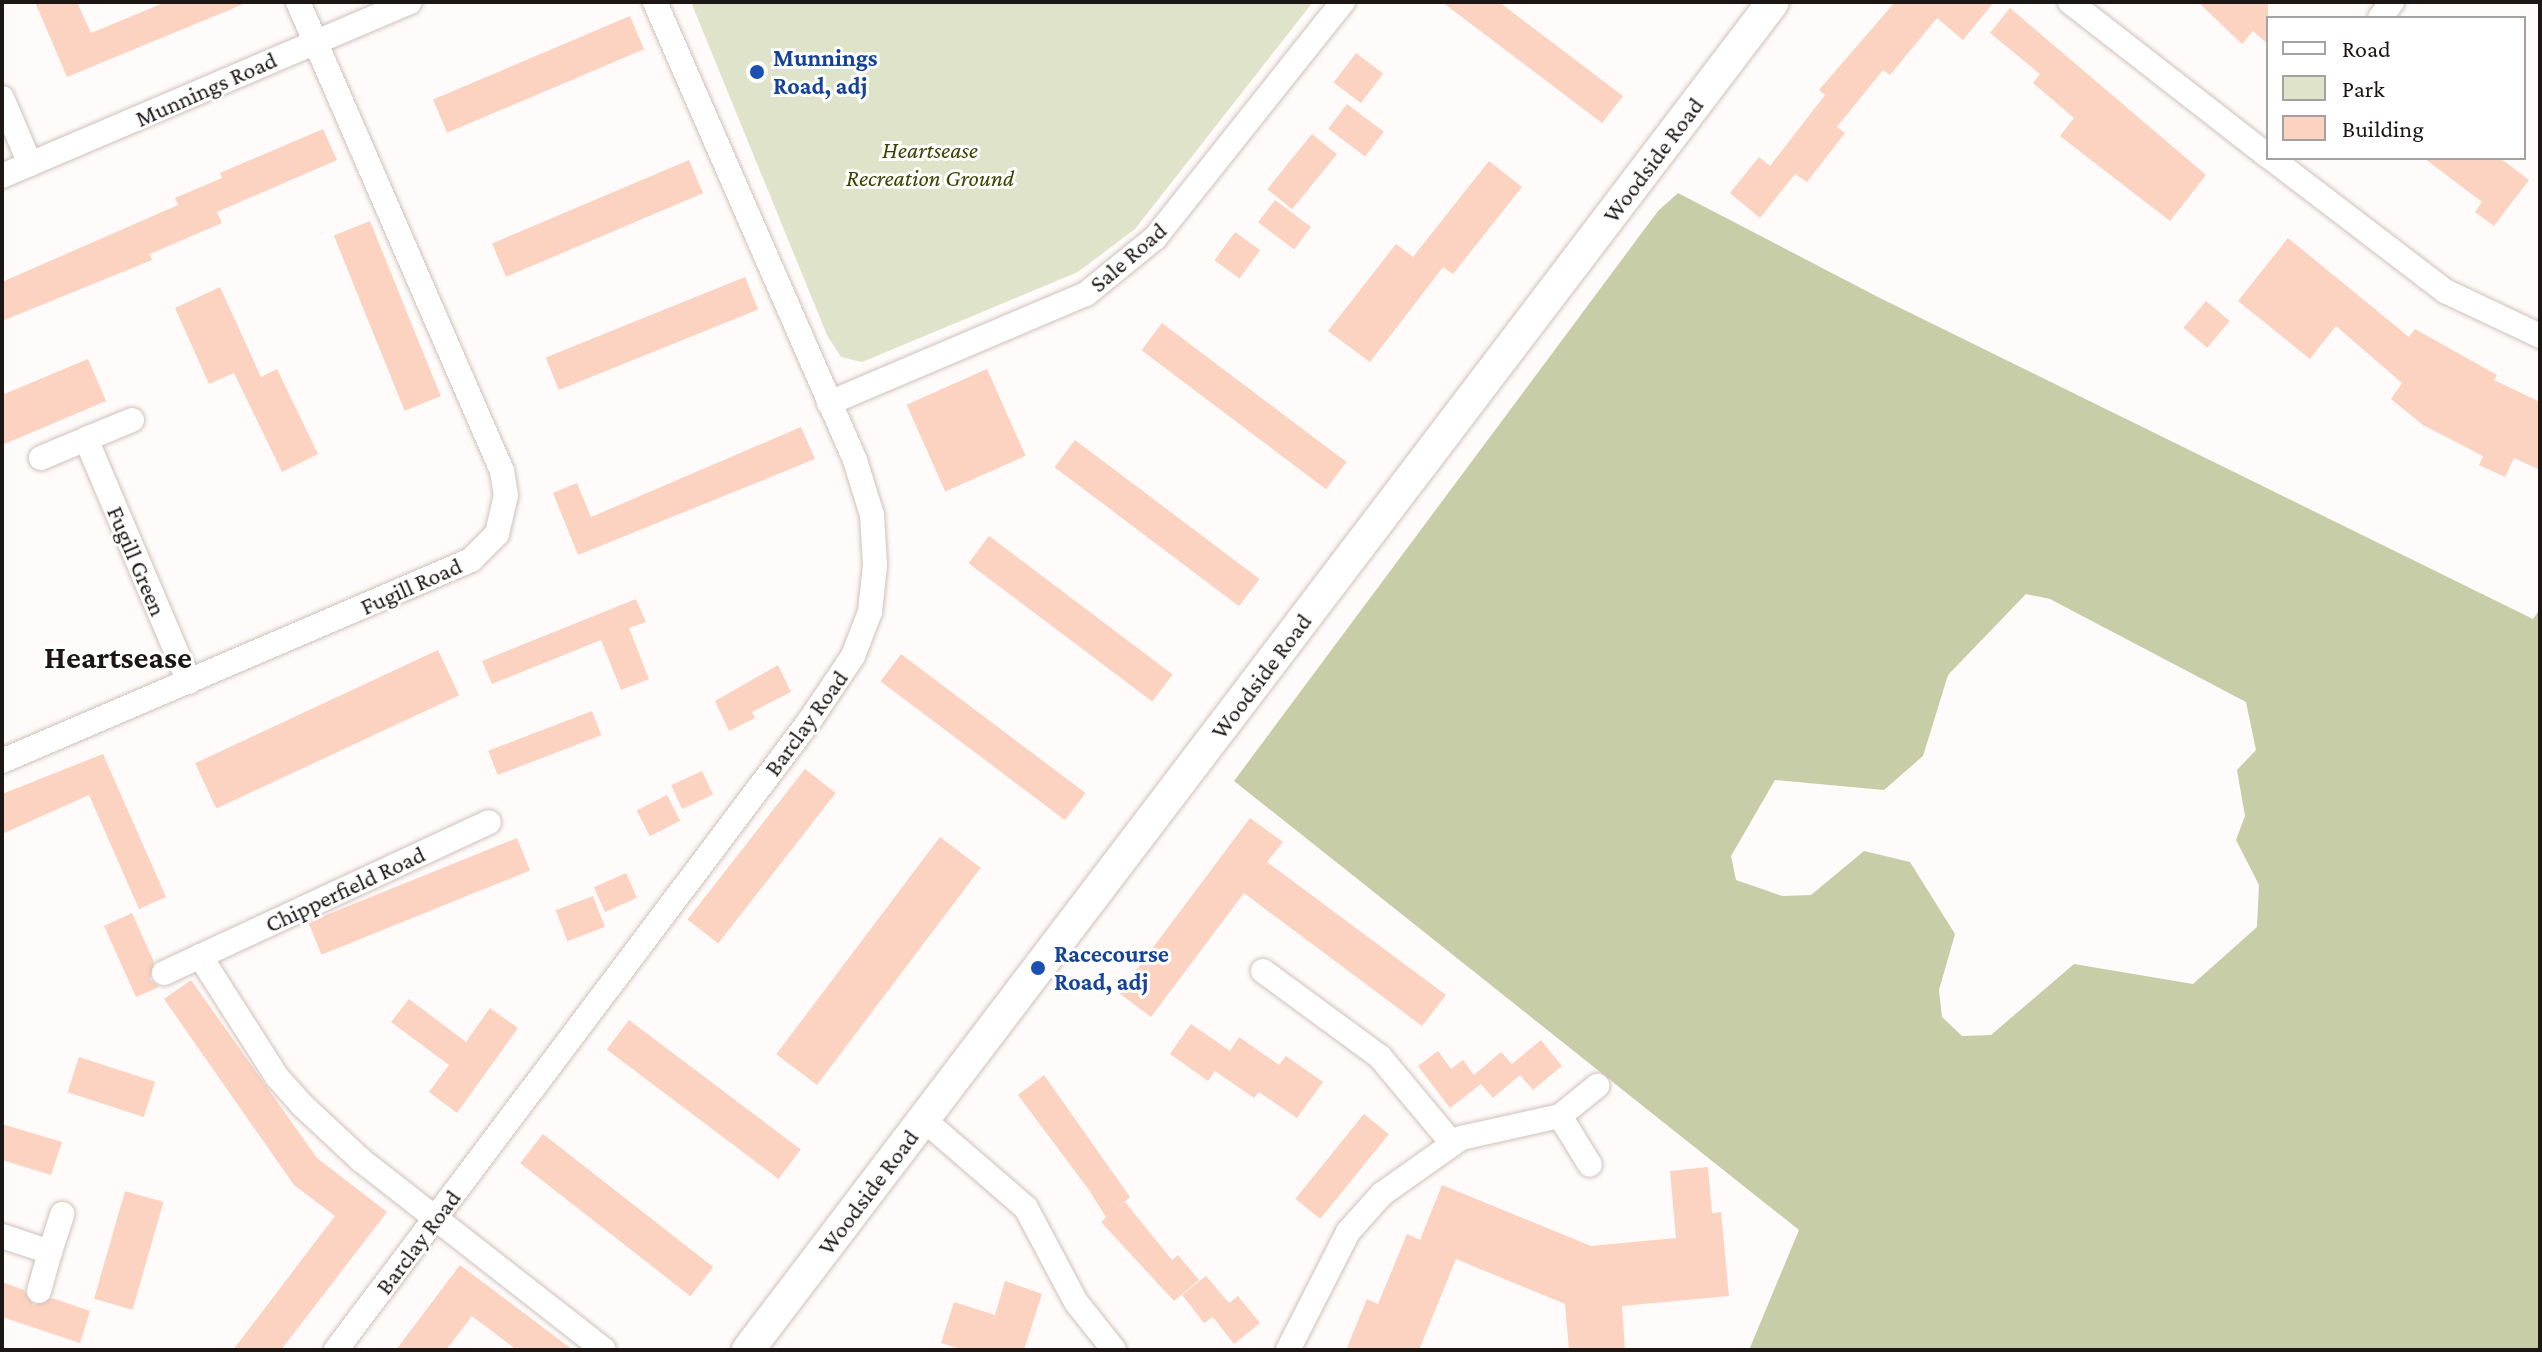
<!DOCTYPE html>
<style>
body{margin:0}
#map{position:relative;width:2542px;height:1352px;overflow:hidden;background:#fefbfa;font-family:"Crimson Pro",serif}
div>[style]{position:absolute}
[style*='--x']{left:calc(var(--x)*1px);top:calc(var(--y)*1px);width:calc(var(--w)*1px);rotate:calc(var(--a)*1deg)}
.green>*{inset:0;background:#dfe3c9}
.forest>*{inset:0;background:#c7cda6}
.building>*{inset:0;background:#fcd2c0;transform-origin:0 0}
.roads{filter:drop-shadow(0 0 2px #cfc1bb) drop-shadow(0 0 2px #cfc1bb)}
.minor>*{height:24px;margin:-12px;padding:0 12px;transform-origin:12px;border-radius:12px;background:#fff}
.tertiary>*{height:32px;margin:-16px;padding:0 16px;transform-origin:16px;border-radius:16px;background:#fff}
.dots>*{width:22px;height:22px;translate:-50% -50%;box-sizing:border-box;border:4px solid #fff;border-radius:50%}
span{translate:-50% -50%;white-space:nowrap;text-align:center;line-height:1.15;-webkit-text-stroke:6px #fff;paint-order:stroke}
.transit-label{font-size:24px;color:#164399;font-weight:700}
.left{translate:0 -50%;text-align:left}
.street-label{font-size:24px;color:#1c1715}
.park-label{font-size:24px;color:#3d4300;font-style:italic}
.district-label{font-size:32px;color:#1c1715;font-weight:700}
.frame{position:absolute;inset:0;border:4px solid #1c1715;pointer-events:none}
.legend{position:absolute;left:2266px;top:16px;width:260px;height:144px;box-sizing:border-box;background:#fff;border:2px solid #a4a2a1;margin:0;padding:10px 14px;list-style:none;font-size:24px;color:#1c1715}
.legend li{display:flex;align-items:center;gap:16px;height:40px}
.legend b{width:40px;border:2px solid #a4a2a1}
</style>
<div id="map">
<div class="green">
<i style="clip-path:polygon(691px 2px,1313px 2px,1135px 229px,1078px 272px,862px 362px,841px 357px,827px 335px)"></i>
</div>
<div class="forest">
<i style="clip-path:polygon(evenodd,1678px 193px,1878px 297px,2533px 619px,2540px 609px,2540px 1350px,1749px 1350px,1799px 1230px,1234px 781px,1658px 211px,1678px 193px,2026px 594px,2050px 599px,2246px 702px,2256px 750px,2237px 770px,2245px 816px,2236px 840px,2259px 885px,2257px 927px,2193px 984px,2074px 964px,1991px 1035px,1962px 1036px,1942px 1017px,1939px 990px,1955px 934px,1910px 862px,1864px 851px,1811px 895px,1782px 896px,1736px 880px,1731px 856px,1775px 780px,1884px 790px,1923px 756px,1948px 675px,2026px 594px)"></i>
</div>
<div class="building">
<i style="clip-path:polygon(35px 2px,77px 2px,91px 33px,166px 2px,246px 3px,67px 77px)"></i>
<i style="clip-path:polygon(1442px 2px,1499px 2px,1623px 96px,1602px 123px)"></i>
<i style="clip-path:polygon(1895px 2px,1994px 2px,1963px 40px,1937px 18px,1890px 75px,1883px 70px,1837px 127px,1845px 133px,1807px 182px,1795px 174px,1760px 218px,1730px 193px,1759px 157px,1770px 166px,1825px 95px,1819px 90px)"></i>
<i style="clip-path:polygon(2198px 2px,2268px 2px,2268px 44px,2253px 31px,2242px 44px)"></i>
<i style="clip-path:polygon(2010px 8px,2206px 175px,2170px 221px,2060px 136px,2074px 118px,2033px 83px,2040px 74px,1990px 33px)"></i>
<i style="left:630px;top:16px;width:36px;height:214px;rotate:67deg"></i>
<i style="left:1356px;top:53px;width:34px;height:37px;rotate:37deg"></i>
<i style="left:1347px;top:104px;width:46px;height:31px;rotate:37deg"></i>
<i style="clip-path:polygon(323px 129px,337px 160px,217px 212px,222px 223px,150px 254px,152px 260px,2px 321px,2px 282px,178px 205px,175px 198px,222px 178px,220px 173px)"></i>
<i style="left:1312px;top:134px;width:32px;height:71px;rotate:39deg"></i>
<i style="clip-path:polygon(2424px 158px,2500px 158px,2529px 180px,2494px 226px,2475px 212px,2482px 202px)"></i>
<i style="left:689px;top:160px;width:36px;height:214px;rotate:67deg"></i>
<i style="clip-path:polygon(1489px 161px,1522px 187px,1453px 274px,1443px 267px,1370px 362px,1328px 331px,1396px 244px,1413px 257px)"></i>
<i style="left:1275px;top:200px;width:45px;height:28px;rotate:37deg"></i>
<i style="left:370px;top:221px;width:189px;height:39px;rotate:68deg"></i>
<i style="left:1235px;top:232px;width:31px;height:35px;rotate:36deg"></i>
<i style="clip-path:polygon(2288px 238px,2409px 337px,2415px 329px,2497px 375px,2494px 380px,2540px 402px,2540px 470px,2514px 458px,2505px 477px,2479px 465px,2483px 456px,2423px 425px,2391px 399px,2402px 383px,2336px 326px,2310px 359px,2238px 301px)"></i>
<i style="left:745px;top:277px;width:35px;height:215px;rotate:68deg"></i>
<i style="clip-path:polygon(220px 287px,261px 377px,277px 369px,318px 454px,282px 472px,234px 373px,209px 384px,175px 308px)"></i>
<i style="left:2206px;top:301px;width:31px;height:35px;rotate:40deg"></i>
<i style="left:1162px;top:323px;width:231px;height:34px;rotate:37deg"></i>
<i style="clip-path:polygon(88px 359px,106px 401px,2px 445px,2px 395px)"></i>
<i style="left:987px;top:369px;width:95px;height:88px;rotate:66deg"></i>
<i style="clip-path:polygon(801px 427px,815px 459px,578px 555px,553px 493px,577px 483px,591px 517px)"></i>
<i style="left:1075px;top:440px;width:231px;height:34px;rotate:37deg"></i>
<i style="left:989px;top:536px;width:230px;height:34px;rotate:37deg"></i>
<i style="clip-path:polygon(636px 599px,646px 622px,629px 628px,649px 679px,621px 690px,601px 640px,492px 684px,482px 661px)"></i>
<i style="left:438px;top:650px;width:50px;height:268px;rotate:65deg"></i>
<i style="left:901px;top:654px;width:231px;height:34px;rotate:37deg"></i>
<i style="clip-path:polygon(778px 665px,791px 692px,752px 712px,755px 718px,729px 731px,715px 701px)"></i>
<i style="left:592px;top:711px;width:26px;height:111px;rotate:69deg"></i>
<i style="clip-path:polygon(103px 754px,166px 897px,139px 909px,89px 795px,2px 834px,2px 794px)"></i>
<i style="left:805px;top:769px;width:39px;height:191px;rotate:38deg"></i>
<i style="left:702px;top:771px;width:26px;height:34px;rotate:65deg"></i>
<i style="left:667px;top:795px;width:29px;height:34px;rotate:63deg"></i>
<i style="clip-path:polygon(1250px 818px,1283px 842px,1267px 862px,1446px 995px,1422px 1026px,1244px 893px,1151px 1017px,1119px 993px)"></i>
<i style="left:940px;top:837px;width:51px;height:272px;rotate:37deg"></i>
<i style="left:517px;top:838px;width:35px;height:225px;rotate:68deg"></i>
<i style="left:626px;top:873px;width:27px;height:35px;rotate:66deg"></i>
<i style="left:593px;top:896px;width:33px;height:40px;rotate:69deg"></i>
<i style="clip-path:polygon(132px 913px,154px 962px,150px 979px,159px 987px,136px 997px,104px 926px)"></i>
<i style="clip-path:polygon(191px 980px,317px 1158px,387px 1212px,281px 1350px,233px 1350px,335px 1216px,294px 1185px,164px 999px)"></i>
<i style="clip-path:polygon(409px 999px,466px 1042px,490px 1008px,518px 1028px,457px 1113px,429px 1092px,449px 1065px,391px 1022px)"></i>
<i style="left:629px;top:1020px;width:215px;height:37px;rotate:37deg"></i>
<i style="clip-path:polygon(1191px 1024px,1230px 1051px,1239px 1037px,1279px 1065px,1286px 1056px,1323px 1082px,1297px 1118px,1259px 1092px,1254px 1098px,1215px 1071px,1208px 1081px,1170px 1054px)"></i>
<i style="clip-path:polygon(1541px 1040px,1562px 1066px,1533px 1090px,1520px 1075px,1493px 1098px,1481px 1084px,1450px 1108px,1418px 1066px,1438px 1051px,1451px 1069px,1463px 1060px,1474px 1075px,1501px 1052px,1512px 1064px)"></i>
<i style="left:79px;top:1057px;width:80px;height:37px;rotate:18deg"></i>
<i style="clip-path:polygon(1044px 1075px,1130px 1197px,1116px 1209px,1125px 1202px,1172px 1260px,1178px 1255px,1199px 1280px,1174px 1301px,1101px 1222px,1106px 1217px,1089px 1190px,1018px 1095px)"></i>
<i style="left:1364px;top:1114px;width:32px;height:109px;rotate:39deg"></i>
<i style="clip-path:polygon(2px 1124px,62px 1142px,51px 1175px,2px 1160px)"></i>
<i style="left:543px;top:1134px;width:216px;height:37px;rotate:38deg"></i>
<i style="clip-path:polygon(1708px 1167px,1712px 1213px,1721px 1212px,1729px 1296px,1622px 1306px,1625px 1350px,1569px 1350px,1565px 1304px,1456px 1259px,1419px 1350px,1346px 1350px,1367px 1299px,1378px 1304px,1407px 1234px,1420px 1240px,1442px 1185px,1591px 1246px,1676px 1238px,1670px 1171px)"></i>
<i style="left:125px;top:1191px;width:40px;height:112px;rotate:16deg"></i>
<i style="clip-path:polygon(460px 1265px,573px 1350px,517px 1350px,472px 1316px,446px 1350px,396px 1350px)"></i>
<i style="clip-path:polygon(1206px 1276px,1229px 1303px,1238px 1296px,1260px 1323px,1234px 1344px,1213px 1317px,1204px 1323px,1182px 1295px)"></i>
<i style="clip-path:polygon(1005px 1281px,1042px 1294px,1024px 1350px,963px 1350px,941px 1343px,954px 1302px,995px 1315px)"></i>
<i style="clip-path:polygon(2px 1282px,24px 1290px,34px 1305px,52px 1298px,90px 1311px,80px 1343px,2px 1317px)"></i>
</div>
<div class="roads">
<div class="minor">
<i style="--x:2070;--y:2;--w:251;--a:37.9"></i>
<i style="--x:2380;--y:18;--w:20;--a:-53"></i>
<i style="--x:2;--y:98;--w:72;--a:67"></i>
<i style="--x:2271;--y:158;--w:219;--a:37.4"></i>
<i style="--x:2445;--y:291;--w:105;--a:25.3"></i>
<i style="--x:2;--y:176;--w:443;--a:-23.1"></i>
<i style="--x:829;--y:403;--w:279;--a:-23"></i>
<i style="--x:1086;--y:294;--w:89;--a:-39.1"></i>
<i style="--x:1155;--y:238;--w:302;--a:-51.5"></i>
<i style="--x:132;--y:420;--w:50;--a:157.6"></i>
<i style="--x:86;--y:439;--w:264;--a:67"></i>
<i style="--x:41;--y:458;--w:49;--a:-22.9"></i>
<i style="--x:2;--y:761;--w:510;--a:-23.2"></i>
<i style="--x:471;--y:560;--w:37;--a:-45"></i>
<i style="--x:497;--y:534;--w:39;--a:-77"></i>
<i style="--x:506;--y:496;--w:25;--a:-99"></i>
<i style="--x:502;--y:471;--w:511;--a:-113.51"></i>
<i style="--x:200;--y:956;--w:143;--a:57.5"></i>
<i style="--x:277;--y:1077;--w:38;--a:48"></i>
<i style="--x:302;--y:1105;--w:81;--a:43"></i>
<i style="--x:361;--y:1160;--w:308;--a:38"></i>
<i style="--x:1263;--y:971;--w:145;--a:36.3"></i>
<i style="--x:1380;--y:1057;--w:112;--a:50.1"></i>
<i style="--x:164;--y:973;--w:358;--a:-24.9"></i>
<i style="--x:1560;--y:1116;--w:57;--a:58.5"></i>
<i style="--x:923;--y:1119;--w:136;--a:40.8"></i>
<i style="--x:1026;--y:1208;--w:106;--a:62"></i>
<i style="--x:1076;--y:1302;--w:61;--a:51.6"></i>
<i style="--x:2;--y:1236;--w:51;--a:18.4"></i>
<i style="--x:50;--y:1252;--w:40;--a:-72"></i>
<i style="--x:39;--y:1291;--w:41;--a:-74.2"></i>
<i style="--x:336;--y:1350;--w:788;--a:-53.04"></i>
<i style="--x:810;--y:720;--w:77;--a:-56.1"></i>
<i style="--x:853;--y:656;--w:47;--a:-68.9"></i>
<i style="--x:870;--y:612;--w:47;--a:-83.9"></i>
<i style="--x:875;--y:565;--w:50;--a:-93.4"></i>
<i style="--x:872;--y:515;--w:58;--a:-107.2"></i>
<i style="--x:855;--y:460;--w:500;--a:-113.6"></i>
<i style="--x:1288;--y:1350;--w:132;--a:-63"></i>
<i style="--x:1348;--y:1232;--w:51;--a:-48.2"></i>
<i style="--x:1382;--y:1194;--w:97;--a:-35.3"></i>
<i style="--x:1461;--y:1138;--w:101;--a:-12.5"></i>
<i style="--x:1560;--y:1116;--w:48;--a:-39"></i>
</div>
<div class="tertiary">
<i style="--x:748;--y:1350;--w:1693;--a:-52.75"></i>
</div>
</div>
<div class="dots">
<i style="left:757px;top:72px;background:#1a4fb4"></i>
<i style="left:1038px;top:968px;background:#1a4fb4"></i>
</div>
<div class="transit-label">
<span class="left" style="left:773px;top:72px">Munnings<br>Road, adj</span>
<span class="left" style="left:1054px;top:968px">Racecourse<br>Road, adj</span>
</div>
<div class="street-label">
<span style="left:206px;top:89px;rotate:-24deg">Munnings Road</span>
<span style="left:1653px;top:160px;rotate:-53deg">Woodside Road</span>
<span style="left:1128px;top:257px;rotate:-41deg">Sale Road</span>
<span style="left:137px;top:561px;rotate:67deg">Fugill Green</span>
<span style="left:411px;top:586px;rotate:-24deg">Fugill Road</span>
<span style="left:1261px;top:676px;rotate:-53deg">Woodside Road</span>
<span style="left:806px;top:723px;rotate:-54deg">Barclay Road</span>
<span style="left:345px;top:889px;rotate:-25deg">Chipperfield Road</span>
<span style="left:868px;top:1192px;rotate:-53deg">Woodside Road</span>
<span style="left:418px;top:1242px;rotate:-53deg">Barclay Road</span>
</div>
<div class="park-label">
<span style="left:930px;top:164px">Heartsease<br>Recreation Ground</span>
</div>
<div class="district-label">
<span style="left:118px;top:657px">Heartsease</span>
</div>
<div class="frame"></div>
<ul class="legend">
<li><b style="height:10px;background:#fff"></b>Road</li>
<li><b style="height:22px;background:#dfe3c9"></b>Park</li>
<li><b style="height:22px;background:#fcd2c0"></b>Building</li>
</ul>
</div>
